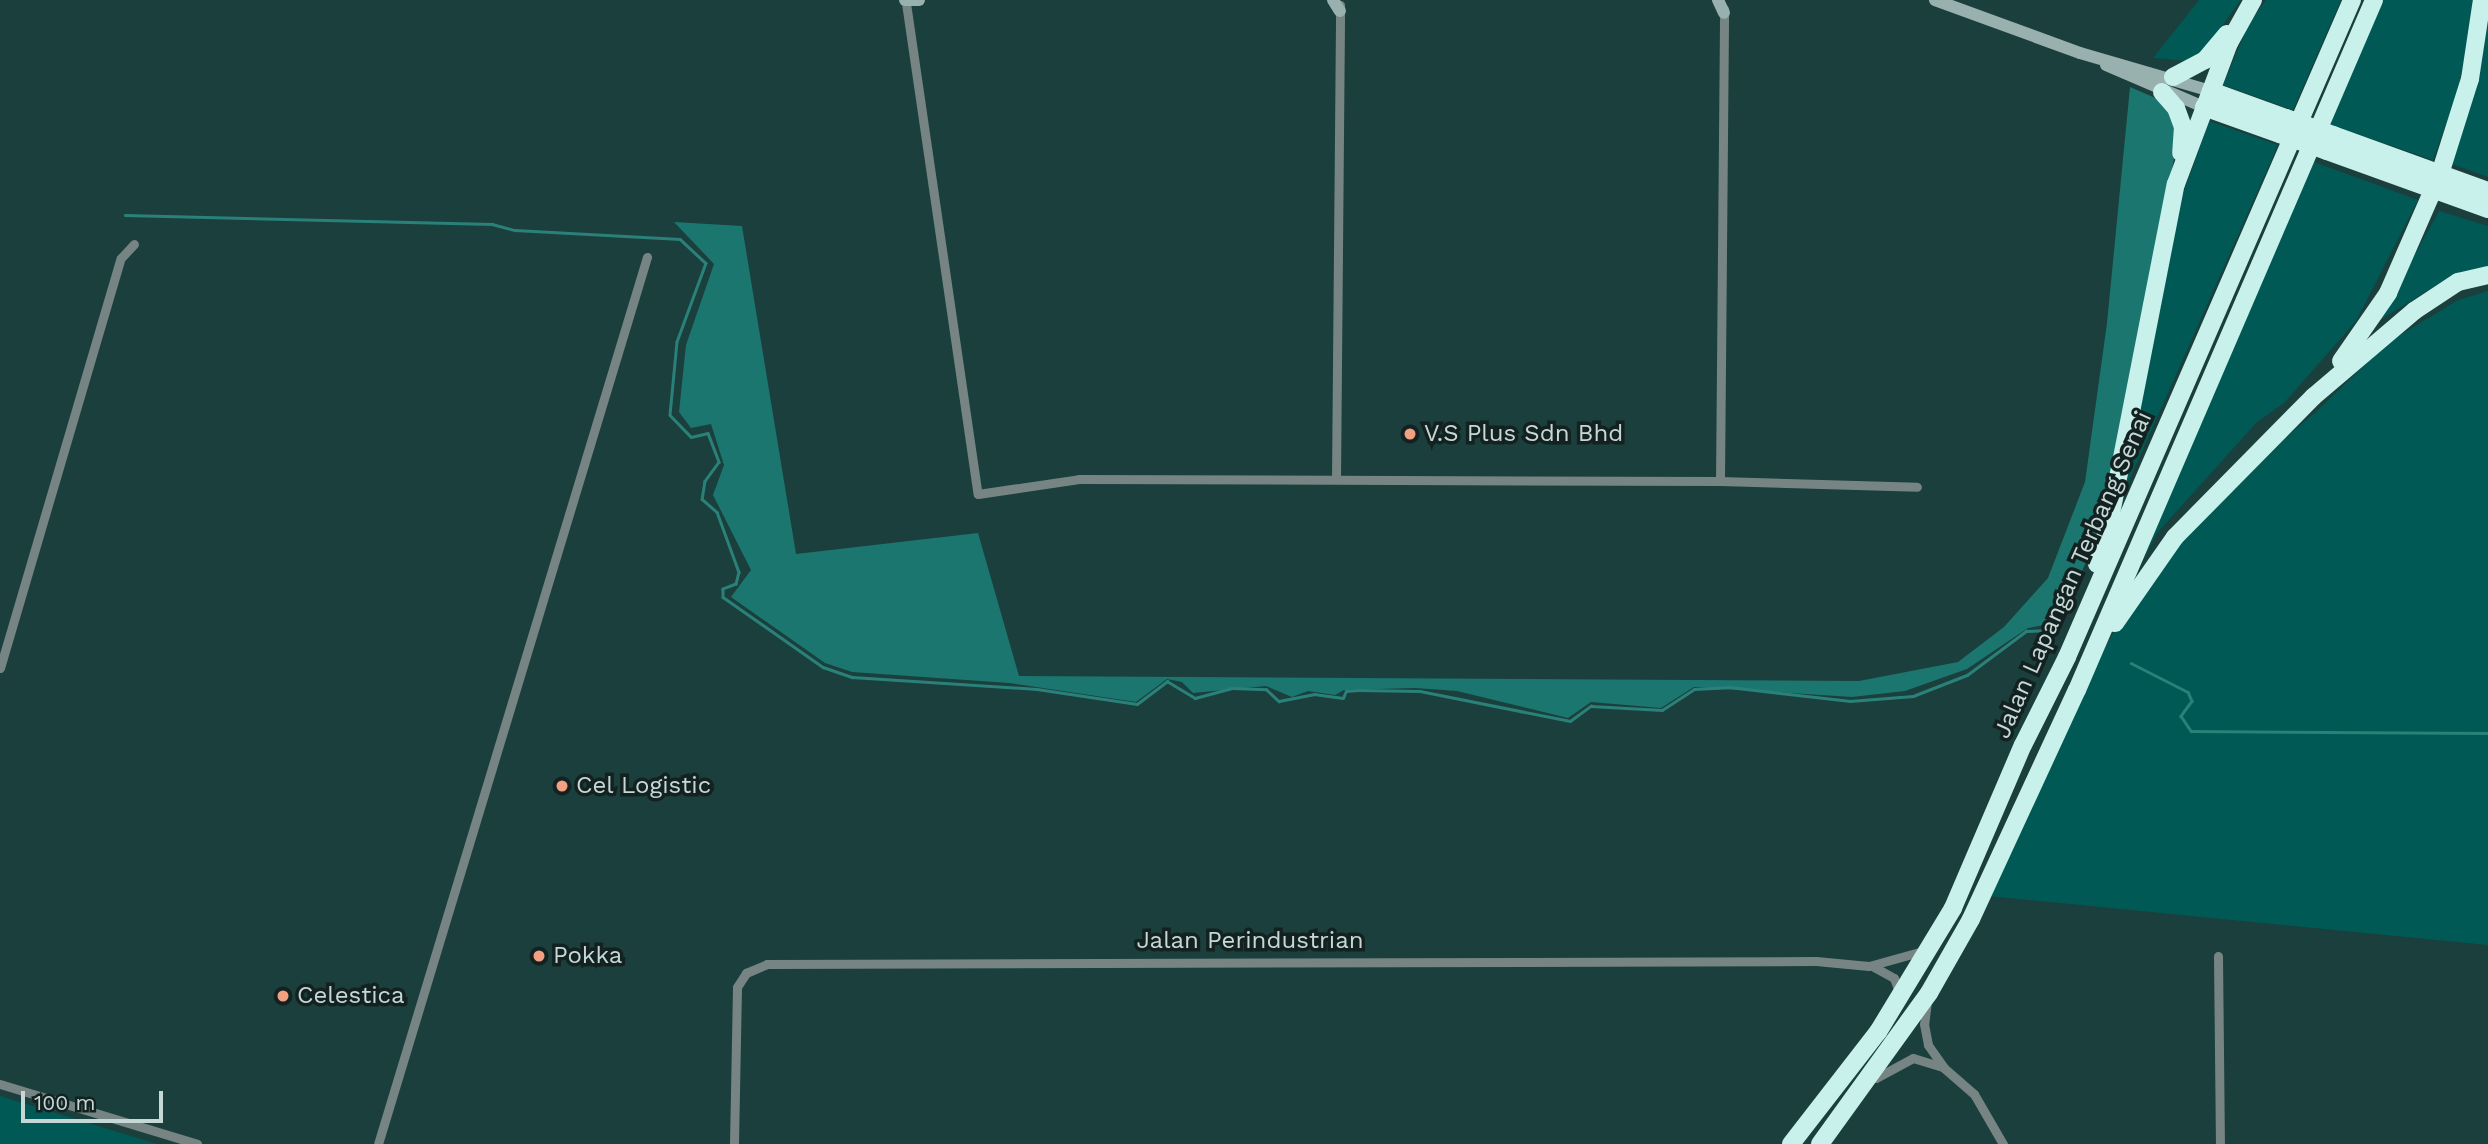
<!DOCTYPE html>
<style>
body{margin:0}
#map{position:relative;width:2488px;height:1144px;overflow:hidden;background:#1b3f3c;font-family:"Work Sans",sans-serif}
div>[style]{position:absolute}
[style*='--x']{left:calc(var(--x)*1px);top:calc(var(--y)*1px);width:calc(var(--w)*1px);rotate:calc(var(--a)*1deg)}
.green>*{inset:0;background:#005954}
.forest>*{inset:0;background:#1b766f}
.stream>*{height:2.5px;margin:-1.25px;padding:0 1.25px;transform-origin:1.25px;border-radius:1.25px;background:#2a817a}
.street>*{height:9px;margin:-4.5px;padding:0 4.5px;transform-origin:4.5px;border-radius:4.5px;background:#768583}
.secondary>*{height:12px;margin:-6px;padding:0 6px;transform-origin:6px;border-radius:6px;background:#98b1ae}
.highway>*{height:18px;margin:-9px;padding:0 9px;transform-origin:9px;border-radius:9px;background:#c9f1ec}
.highway-bridge>*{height:18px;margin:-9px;padding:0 9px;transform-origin:9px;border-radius:9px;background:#c9f1ec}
.dots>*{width:19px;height:19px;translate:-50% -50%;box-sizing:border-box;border:4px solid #132221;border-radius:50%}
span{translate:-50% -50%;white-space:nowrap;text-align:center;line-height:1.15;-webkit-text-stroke:7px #132221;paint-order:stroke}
.poi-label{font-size:24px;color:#c5d8d6}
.left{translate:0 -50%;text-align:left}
.street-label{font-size:24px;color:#c5d8d6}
.scale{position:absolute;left:21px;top:1091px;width:142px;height:32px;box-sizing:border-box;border:4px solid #c5d8d6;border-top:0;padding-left:9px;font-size:21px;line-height:24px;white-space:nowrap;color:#c5d8d6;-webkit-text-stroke:5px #132221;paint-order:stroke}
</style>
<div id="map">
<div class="green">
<i style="clip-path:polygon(2199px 0,2241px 0,2203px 52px,2188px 61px,2153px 58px)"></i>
<i style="clip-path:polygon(2266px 0,2341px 0,2293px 110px,2223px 85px,2248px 25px)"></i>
<i style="clip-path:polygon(2383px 0,2476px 0,2457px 94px,2433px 160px,2325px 123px)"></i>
<i style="clip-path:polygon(2488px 23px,2488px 177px,2452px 164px)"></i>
<i style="clip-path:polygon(2209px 121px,2278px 145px,2116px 510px,2171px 228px)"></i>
<i style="clip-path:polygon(2314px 162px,2418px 200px,2356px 321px,2284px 403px,2257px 422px,2157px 533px,2133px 579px,2129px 573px)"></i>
<i style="clip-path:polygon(2439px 211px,2488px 226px,2488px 268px,2445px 280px,2378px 321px)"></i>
<i style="clip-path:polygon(2488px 291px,2488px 945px,1988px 896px,2090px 674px,2133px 598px,2215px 497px,2317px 411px,2389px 342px,2458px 300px)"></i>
<i style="clip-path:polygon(0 1096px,157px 1144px,0 1144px)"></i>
</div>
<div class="forest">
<i style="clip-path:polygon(2130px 87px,2167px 103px,2178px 138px,2105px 518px,2060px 622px,2028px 628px,1967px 669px,1905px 691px,1852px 697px,1694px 687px,1661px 708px,1591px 702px,1568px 718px,1457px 691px,1415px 688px,1344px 690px,1335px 695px,1308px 691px,1292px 697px,1266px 686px,1193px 693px,1182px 682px,1167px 679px,1136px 702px,1009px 683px,852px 672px,825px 663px,731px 597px,751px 570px,713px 495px,724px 465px,711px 424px,691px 428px,679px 412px,686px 345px,714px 264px,674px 222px,742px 226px,796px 554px,978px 533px,1019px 676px,1859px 681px,1958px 662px,2004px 627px,2048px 578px,2085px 482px,2107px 323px)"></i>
</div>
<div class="stream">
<i style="--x:125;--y:215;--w:367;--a:1.4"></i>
<i style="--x:492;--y:224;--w:24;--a:15"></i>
<i style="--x:515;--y:230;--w:165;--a:3.1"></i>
<i style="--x:680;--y:239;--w:35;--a:43"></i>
<i style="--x:706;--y:263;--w:84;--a:110.2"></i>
<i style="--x:677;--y:342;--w:73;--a:95.5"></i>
<i style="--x:670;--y:415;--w:30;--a:46"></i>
<i style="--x:691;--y:437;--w:17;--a:-13"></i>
<i style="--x:708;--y:433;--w:31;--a:69"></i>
<i style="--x:719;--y:462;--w:24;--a:126"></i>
<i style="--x:705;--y:481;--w:18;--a:99"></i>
<i style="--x:702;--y:499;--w:20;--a:41"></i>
<i style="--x:717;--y:512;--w:64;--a:69.9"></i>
<i style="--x:739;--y:572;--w:12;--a:104"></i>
<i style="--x:736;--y:584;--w:14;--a:159"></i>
<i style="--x:723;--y:589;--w:8;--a:90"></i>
<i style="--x:723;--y:597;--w:122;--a:35"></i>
<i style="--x:823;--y:667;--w:31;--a:19"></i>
<i style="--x:852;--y:677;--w:185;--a:3.7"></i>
<i style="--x:1037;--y:689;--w:101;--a:8.5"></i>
<i style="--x:1137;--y:704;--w:38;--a:-37"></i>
<i style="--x:1167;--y:681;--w:33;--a:31"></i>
<i style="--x:1195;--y:698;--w:38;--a:-15"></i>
<i style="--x:1232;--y:688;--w:34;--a:2"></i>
<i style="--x:1266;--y:689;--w:18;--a:43"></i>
<i style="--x:1279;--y:701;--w:36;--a:-11"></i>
<i style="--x:1314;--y:694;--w:29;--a:8"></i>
<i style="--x:1343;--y:698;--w:8;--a:-67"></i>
<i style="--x:1346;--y:691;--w:12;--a:-5"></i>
<i style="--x:1358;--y:690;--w:62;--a:0.9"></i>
<i style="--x:1420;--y:691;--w:153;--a:11.3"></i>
<i style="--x:1570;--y:721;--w:26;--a:-36"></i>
<i style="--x:1591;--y:706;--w:71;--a:3.2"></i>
<i style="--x:1662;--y:710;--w:38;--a:-33"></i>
<i style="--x:1694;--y:689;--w:35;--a:-3"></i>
<i style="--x:1729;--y:687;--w:122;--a:6.6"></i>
<i style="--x:1850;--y:701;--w:63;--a:-4.5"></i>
<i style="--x:1913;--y:696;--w:58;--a:-21.3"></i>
<i style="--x:1967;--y:675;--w:74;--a:-36.7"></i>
<i style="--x:2026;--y:631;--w:26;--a:-2"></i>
<i style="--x:2131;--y:663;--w:64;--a:27"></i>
<i style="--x:2188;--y:692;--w:10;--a:66"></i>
<i style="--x:2192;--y:701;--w:19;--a:126"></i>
<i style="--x:2181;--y:716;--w:18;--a:56"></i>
<i style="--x:2191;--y:731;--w:297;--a:0.4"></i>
</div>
<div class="street">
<i style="--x:906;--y:3;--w:496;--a:81.7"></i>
<i style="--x:978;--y:494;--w:102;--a:-8.4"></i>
<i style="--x:1079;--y:479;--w:641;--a:0.18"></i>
<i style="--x:1720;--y:481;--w:197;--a:1.7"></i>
<i style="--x:1336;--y:479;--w:474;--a:-89.5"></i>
<i style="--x:1720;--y:481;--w:472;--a:-89.5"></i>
<i style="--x:0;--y:668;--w:427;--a:-73.6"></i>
<i style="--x:121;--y:258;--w:19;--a:-47"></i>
<i style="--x:2218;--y:956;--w:188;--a:89.4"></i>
<i style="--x:1874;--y:967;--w:23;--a:29"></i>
<i style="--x:1894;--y:978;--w:15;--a:70"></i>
<i style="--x:1927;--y:1001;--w:23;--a:97"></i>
<i style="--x:1924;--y:1024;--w:21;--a:79"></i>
<i style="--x:1928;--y:1045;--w:28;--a:55"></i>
<i style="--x:1944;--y:1068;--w:40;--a:41"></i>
<i style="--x:1974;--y:1094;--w:58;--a:59.9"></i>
<i style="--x:1876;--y:1078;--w:42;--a:-28.4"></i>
<i style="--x:1913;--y:1058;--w:30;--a:17"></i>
<i style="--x:0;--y:1084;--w:206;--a:16.9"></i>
<i style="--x:378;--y:1144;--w:927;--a:-73.13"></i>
<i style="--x:734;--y:1144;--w:157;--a:-88.9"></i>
<i style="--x:737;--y:987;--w:17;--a:-57"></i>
<i style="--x:746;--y:973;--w:23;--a:-23"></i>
<i style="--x:767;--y:964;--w:1049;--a:-0.16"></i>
<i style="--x:1816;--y:961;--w:53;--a:5.4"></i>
<i style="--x:1869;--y:966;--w:56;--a:-15.5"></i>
</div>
<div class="secondary">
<i style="--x:905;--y:0;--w:14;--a:0"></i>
<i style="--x:1333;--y:0;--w:13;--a:58"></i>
<i style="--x:1718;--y:0;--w:14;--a:65"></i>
<i style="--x:1935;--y:0;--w:154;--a:20.1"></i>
<i style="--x:2080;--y:53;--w:136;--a:16.2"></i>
<i style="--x:2106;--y:65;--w:107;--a:23.2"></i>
</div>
<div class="highway">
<i style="--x:2173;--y:77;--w:36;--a:-28"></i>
<i style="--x:2205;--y:60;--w:34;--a:-50"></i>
<i style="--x:2211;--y:91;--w:80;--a:19.8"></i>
<i style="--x:2162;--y:92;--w:21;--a:49"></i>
<i style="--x:2176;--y:108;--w:20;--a:70"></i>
<i style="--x:2183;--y:127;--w:26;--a:94"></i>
<i style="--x:2204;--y:107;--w:81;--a:19.6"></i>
<i style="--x:2333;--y:135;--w:165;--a:19.9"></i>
<i style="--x:2327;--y:151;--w:171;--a:19.8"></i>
<i style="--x:2341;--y:361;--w:83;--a:-55.3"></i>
<i style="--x:2388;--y:293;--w:130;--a:-66.4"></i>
<i style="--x:2440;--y:174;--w:100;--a:-72.5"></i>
<i style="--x:2470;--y:79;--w:80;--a:-81.4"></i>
<i style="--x:2097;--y:564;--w:42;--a:-73.3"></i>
<i style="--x:2109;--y:524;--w:347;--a:-78.9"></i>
<i style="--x:2176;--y:184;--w:151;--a:-69.4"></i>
<i style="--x:2229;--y:43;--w:49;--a:-60.8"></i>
<i style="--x:2115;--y:623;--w:105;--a:-55.1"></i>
<i style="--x:2175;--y:537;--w:197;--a:-45.4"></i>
<i style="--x:2313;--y:397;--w:133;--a:-40.4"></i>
<i style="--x:2414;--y:311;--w:53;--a:-33.4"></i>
<i style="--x:2458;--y:282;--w:31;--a:-13"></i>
<i style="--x:1791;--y:1144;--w:142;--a:-52.2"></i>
<i style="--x:1878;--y:1032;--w:145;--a:-58.8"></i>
<i style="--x:1953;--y:908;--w:177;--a:-66.8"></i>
<i style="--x:2023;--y:745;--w:98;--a:-63.4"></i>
<i style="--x:2067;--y:657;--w:716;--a:-66.55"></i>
<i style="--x:1820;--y:1144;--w:186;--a:-54.2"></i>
<i style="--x:1929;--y:993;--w:85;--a:-60.4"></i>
<i style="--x:1971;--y:919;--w:252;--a:-65.2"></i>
<i style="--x:2077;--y:690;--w:751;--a:-66.71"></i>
</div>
<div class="highway-bridge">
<i style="--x:2286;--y:118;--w:50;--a:19.9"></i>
<i style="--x:2280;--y:134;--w:50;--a:19.9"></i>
</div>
<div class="dots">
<i style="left:1410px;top:434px;background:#f3a082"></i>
<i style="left:562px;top:786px;background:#f3a082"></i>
<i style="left:539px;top:956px;background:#f3a082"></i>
<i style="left:283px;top:996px;background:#f3a082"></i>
</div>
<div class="poi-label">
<span class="left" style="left:1424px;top:434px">V.S Plus Sdn Bhd</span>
<span class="left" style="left:576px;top:786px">Cel Logistic</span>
<span class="left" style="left:553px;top:956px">Pokka</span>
<span class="left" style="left:297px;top:996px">Celestica</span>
</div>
<div class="street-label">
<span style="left:2073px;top:575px;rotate:-66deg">Jalan Lapangan Terbang Senai</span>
<span style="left:1250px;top:941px">Jalan Perindustrian</span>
</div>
<div class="scale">100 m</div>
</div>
